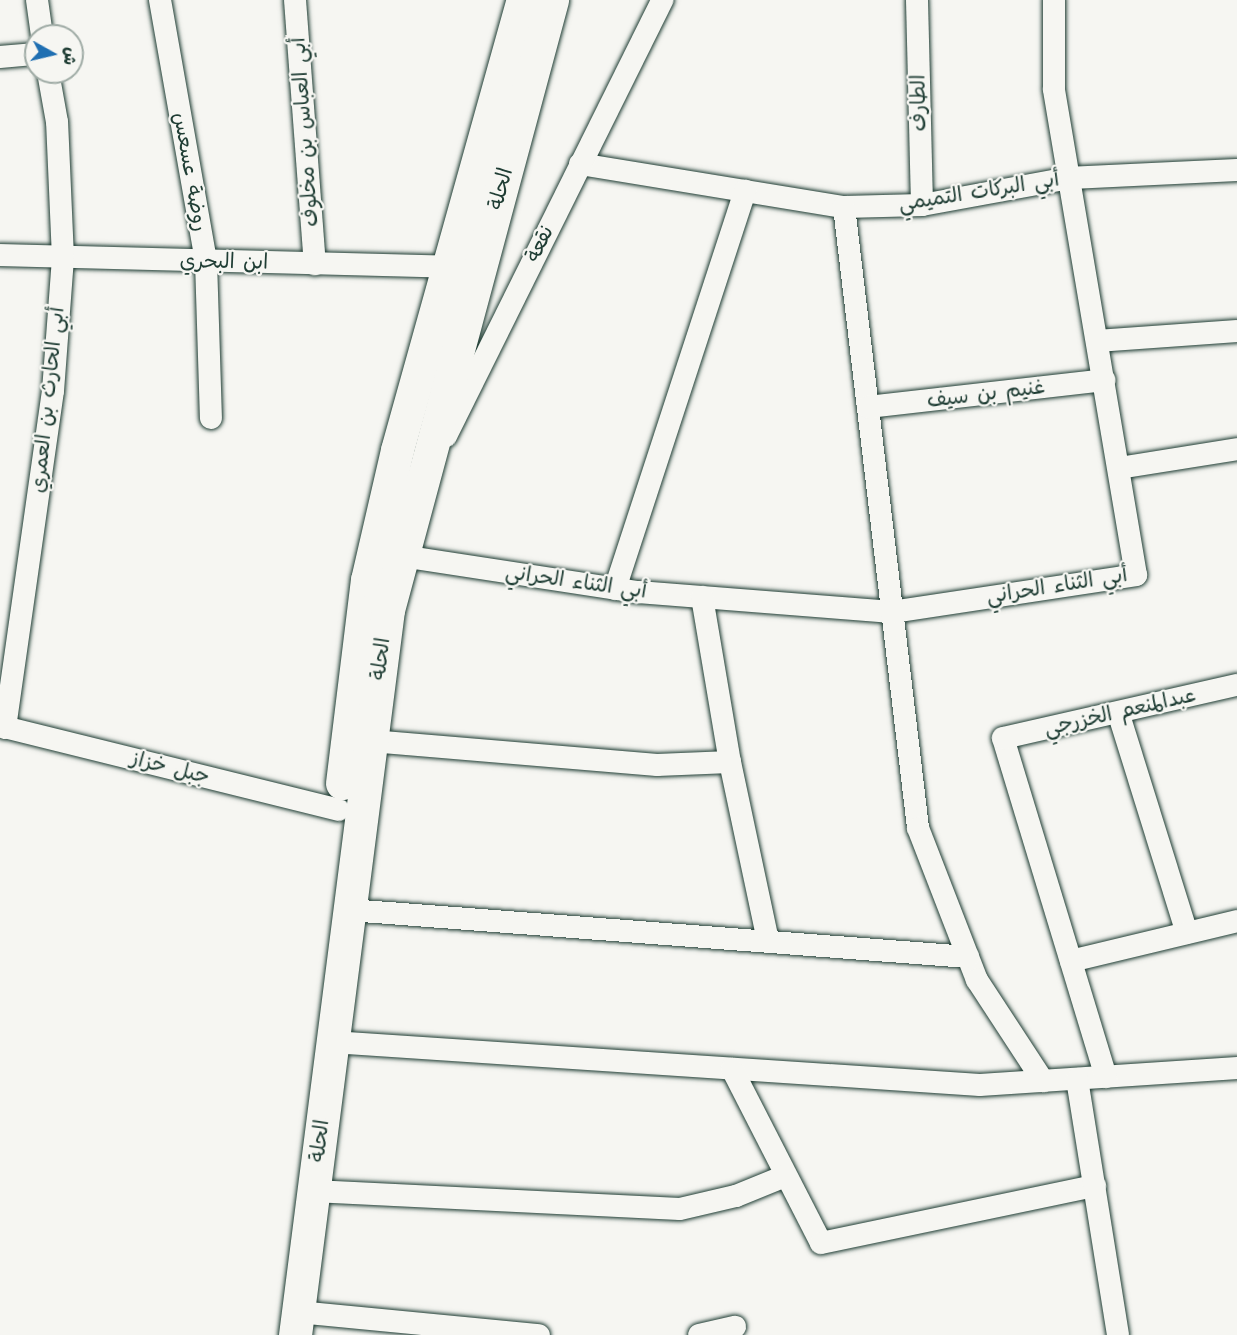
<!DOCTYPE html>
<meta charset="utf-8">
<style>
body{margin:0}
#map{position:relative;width:1237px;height:1335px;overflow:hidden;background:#f6f6f2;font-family:"Architects Daughter","Playpen Sans Arabic",sans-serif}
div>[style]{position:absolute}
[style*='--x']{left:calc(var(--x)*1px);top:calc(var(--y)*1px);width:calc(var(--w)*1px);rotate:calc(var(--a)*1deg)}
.roads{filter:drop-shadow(0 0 2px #1f3d34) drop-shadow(0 0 2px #1f3d34)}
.street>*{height:22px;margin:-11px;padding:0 11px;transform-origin:11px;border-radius:11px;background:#f6f6f2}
.secondary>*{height:33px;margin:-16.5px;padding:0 16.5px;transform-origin:16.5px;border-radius:16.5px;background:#f6f6f2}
span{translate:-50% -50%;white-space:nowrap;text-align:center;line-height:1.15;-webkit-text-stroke:4.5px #f6f6f2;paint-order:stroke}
.street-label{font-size:21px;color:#1f3d34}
.north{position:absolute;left:24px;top:24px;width:60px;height:60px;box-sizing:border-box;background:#f6f6f2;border:2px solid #a0aca6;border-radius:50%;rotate:98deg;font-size:16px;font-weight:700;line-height:24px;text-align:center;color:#1f3d34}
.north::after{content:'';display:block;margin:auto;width:21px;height:27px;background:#1f6fb2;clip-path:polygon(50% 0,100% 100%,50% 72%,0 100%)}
</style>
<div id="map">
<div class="roads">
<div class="street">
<i style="--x:37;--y:0;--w:36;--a:82"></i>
<i style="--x:160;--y:0;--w:265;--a:80"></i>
<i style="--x:206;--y:261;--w:157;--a:88.2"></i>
<i style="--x:295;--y:0;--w:265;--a:85.7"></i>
<i style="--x:917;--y:0;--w:205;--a:88.6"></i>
<i style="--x:0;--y:57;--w:36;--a:-5"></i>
<i style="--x:580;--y:164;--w:267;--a:9.3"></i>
<i style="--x:844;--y:207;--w:78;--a:-1.5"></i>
<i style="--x:922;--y:205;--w:149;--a:-10.4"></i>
<i style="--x:1069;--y:178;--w:168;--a:-2.7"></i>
<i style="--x:844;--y:207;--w:625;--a:83.2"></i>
<i style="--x:918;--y:828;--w:163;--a:68.8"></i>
<i style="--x:977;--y:980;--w:121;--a:56.8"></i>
<i style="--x:0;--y:255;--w:449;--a:1.5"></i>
<i style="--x:1097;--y:341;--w:140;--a:-4.1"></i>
<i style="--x:868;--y:407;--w:238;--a:-6.5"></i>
<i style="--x:446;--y:436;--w:487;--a:-63.6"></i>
<i style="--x:1119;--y:468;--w:120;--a:-9.1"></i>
<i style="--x:402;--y:556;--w:239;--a:8.7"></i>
<i style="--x:638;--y:592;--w:255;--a:4.5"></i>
<i style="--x:892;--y:612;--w:247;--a:-8.6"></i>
<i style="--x:1136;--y:575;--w:493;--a:-99.6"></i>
<i style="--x:1054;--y:89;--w:89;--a:-90"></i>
<i style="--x:615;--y:589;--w:419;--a:-71.9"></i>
<i style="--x:702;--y:597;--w:167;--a:80.4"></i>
<i style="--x:730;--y:762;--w:183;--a:78"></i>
<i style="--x:1119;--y:715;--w:228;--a:72.7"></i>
<i style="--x:0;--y:726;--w:349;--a:13.9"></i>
<i style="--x:5;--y:728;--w:340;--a:-81.9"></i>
<i style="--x:53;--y:391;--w:133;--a:-85.7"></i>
<i style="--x:63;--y:258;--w:136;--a:-92.5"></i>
<i style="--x:57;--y:122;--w:51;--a:-100.2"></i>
<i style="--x:371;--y:741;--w:287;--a:4.8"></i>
<i style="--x:657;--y:765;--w:73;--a:-2.4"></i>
<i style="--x:349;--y:910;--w:621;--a:4.34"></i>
<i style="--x:1071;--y:961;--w:171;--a:-13.5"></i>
<i style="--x:332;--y:1042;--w:649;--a:3.8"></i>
<i style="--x:980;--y:1085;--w:258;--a:-3.8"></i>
<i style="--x:732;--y:1069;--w:195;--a:62.9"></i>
<i style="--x:821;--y:1243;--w:280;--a:-11.8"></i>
<i style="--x:1106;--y:1077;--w:354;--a:-106.9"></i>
<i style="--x:1003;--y:738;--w:240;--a:-12.8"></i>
<i style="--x:1077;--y:1079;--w:259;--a:80.9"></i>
<i style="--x:313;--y:1191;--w:367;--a:2.8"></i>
<i style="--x:680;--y:1209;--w:57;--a:-13.1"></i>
<i style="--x:736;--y:1196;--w:53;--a:-22.2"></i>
<i style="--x:298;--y:1312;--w:242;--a:5.5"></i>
<i style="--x:699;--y:1335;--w:37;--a:-13"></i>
</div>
<div class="secondary">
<i style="--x:342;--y:783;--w:205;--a:-83"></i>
<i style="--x:367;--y:580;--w:133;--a:-77"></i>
<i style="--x:397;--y:450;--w:467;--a:-74.4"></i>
<i style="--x:295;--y:1335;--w:731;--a:-82.69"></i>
<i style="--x:388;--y:610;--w:632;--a:-74.95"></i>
</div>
</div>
<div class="street-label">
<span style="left:919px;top:103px;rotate:-91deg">الطارف</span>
<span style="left:305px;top:132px;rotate:-94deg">أبي العباس بن مخلوف</span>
<span style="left:190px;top:172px;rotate:80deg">روضة عسعس</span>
<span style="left:501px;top:189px;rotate:-75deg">الحلة</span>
<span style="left:979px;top:192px;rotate:-9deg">أبي البركات التميمي</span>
<span style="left:540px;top:244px;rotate:-64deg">نقعة</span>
<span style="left:224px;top:262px;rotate:1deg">ابن البحري</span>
<span style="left:986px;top:394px;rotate:-7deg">غنيم بن سيف</span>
<span style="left:48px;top:400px;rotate:-84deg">أبي الحارث بن العمري</span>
<span style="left:576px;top:582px;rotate:8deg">أبي الثناء الحراني</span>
<span style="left:1057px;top:586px;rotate:-9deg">أبي الثناء الحراني</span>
<span style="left:381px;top:659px;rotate:-83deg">الحلة</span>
<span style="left:1120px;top:712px;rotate:-13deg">عبدالمنعم الخزرجي</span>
<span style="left:170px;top:768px;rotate:14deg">جبل خزاز</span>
<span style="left:320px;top:1141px;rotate:-83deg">الحلة</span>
</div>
<div class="north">ش</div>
</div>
